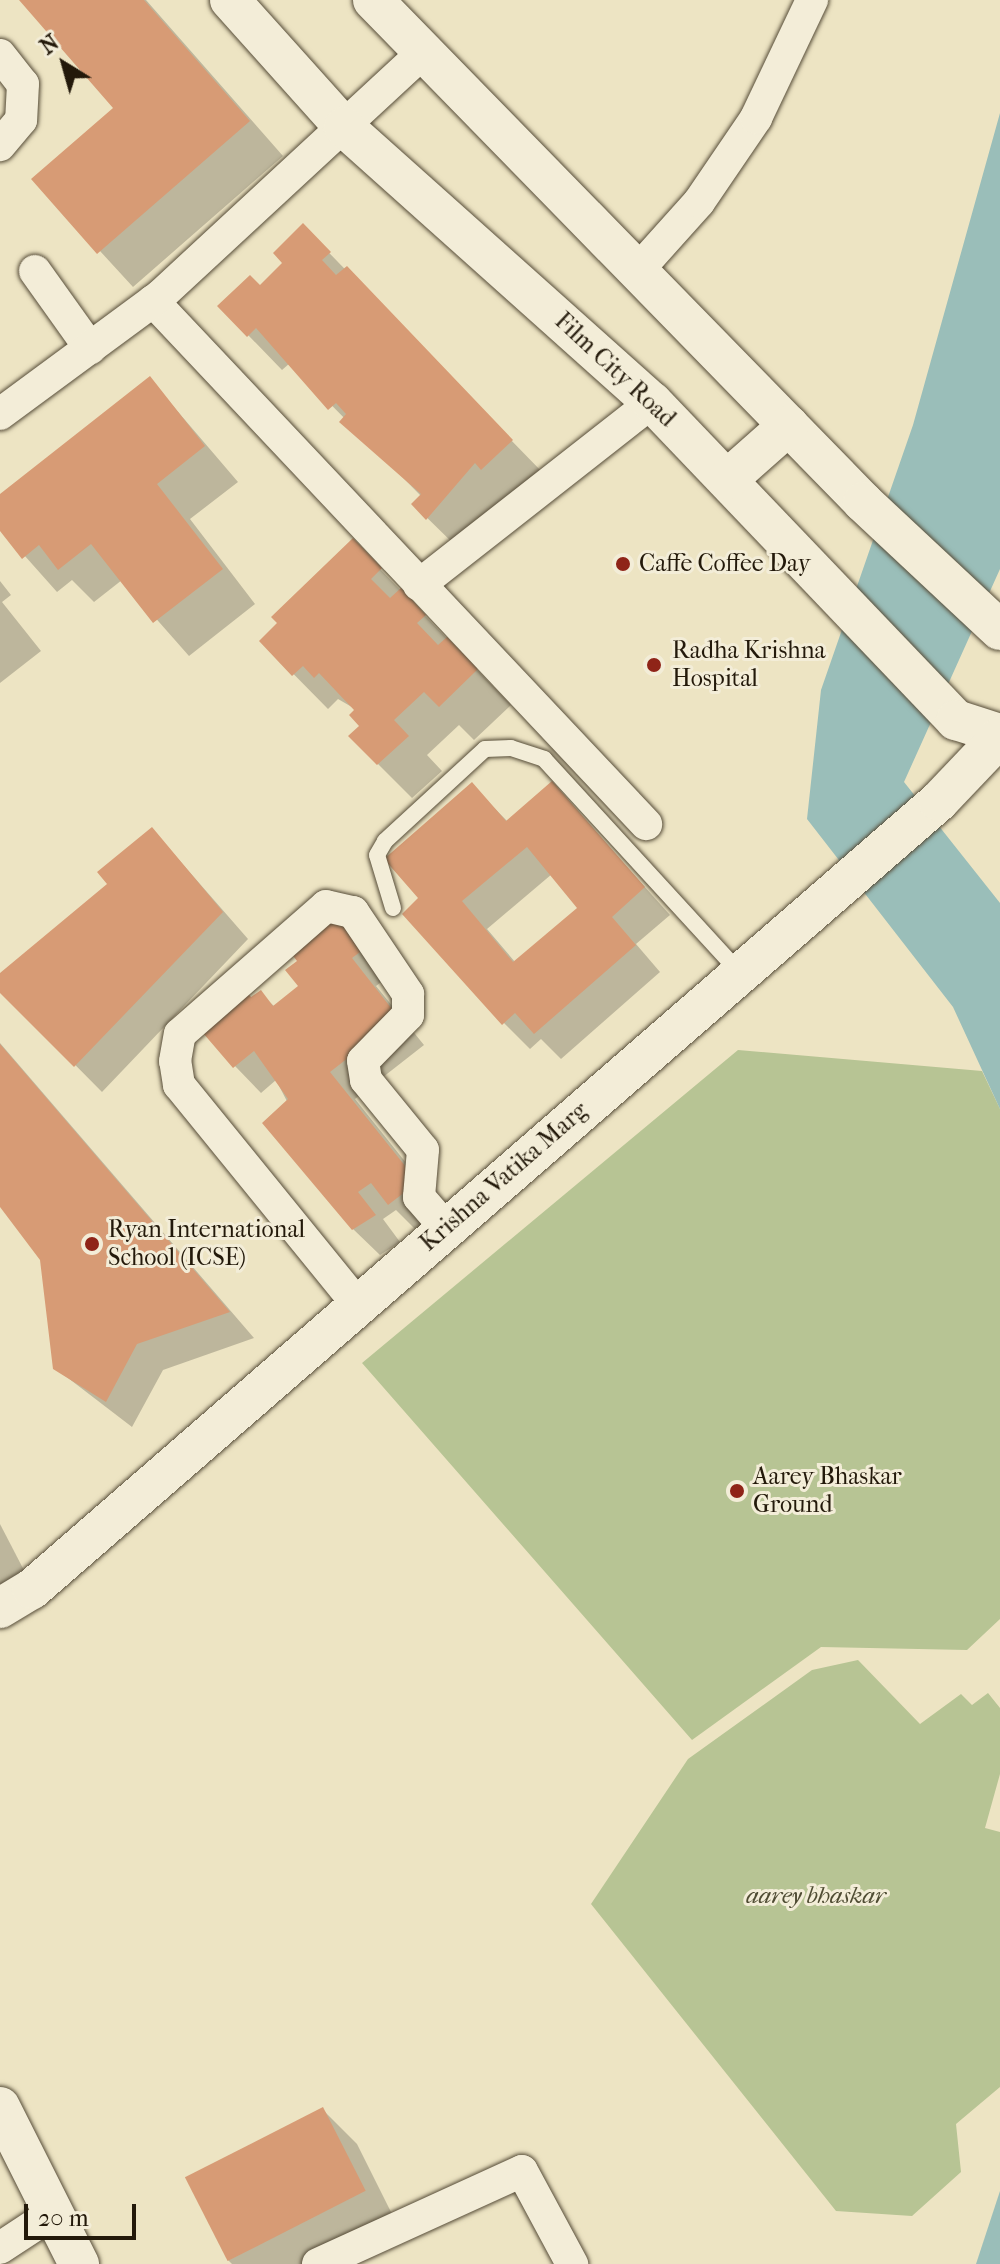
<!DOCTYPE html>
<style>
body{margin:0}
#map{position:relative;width:1000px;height:2264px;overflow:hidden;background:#ede4c3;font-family:"IM FELL French Canon",serif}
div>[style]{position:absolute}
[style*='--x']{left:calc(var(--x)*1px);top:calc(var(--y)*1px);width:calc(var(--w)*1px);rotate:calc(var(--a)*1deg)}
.green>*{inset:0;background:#b7c494}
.water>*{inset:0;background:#9abeb9}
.shadow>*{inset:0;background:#0003}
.building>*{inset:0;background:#d79b75;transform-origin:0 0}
.roads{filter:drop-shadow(0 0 2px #564c38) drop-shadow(0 0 2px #564c38)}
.service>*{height:16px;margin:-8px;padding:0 8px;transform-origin:8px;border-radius:8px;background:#f3edd8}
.minor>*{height:32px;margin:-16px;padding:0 16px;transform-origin:16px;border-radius:16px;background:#f3edd8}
.tertiary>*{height:40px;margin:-20px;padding:0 20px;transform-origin:20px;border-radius:20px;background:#f3edd8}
.dots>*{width:22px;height:22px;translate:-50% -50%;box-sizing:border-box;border:4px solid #f3edd8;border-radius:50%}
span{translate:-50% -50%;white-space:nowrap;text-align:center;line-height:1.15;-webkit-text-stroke:6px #f3edd8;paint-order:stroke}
.street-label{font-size:24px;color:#23190a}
.poi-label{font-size:24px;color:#23190a}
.left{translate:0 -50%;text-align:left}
.park-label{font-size:24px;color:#4f4c33;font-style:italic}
.north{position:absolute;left:24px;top:24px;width:80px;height:80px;-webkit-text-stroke:6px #f3edd8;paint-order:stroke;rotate:323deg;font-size:22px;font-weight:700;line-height:32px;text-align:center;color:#23190a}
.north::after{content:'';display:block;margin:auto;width:28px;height:36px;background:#23190a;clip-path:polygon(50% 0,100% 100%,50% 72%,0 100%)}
.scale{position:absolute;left:24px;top:2204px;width:112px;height:36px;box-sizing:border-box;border:4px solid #23190a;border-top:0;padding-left:10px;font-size:24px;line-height:28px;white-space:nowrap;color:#23190a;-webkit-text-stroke:6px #f3edd8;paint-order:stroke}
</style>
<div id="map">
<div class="green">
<i style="clip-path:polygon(738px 1050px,982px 1071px,1000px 1109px,1000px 1619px,967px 1650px,821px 1647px,692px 1740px,362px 1363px)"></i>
<i style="clip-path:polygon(858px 1660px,920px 1724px,961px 1694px,972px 1705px,988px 1693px,1000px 1708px,1000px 1774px,985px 1828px,1000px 1832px,1000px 2087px,956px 2124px,961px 2172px,912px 2216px,836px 2211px,591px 1904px,688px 1759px,812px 1670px)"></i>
</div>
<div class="water">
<i style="clip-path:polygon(1000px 113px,1000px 569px,904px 782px,1000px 903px,1000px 1109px,953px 1007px,807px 819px,821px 690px,913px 425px)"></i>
<i style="clip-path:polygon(1000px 2191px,1000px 2264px,976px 2264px)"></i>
</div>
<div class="shadow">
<i style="clip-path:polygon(22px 0,146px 0,283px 156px,133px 287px,34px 179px,116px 108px)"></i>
<i style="clip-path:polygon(303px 226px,546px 476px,462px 552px,413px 504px,421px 496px,290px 363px,282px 370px,220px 306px,260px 288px,285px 263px)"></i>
<i style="clip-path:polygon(150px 379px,238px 482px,190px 519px,255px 604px,189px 656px,122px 580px,94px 602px,72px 580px,57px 592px,0 528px,0 497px)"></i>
<i style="clip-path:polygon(353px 541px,511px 705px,474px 740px,459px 725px,427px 755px,442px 771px,412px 798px,378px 764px,357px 710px,338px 699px,328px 709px,261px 641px)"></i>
<i style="clip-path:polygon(0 581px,11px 595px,2px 602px,41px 651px,0 683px)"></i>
<i style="clip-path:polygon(evenodd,552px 784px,670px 915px,636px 944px,660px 972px,561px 1059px,541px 1039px,530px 1049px,504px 1023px,421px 898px,472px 785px,508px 822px,552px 784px,552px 874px,580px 908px,515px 962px,487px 929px,552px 874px)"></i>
<i style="clip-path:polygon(152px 829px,248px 939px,102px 1092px,0 989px,0 975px,110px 884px)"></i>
<i style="clip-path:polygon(334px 914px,389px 976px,376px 986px,424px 1045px,355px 1099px,443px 1209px,416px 1230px,396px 1210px,383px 1219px,400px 1242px,380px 1255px,353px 1229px,276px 1080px,261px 1093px,235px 1066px,252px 999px,260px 993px,275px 1007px,301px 987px,300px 961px)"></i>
<i style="clip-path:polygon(0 1043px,254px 1338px,163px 1370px,132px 1427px,55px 1368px,42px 1260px,0 1204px)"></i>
<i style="clip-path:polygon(0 1524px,28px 1578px,0 1591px)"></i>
<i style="clip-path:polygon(323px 2110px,357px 2144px,398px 2226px,321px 2264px,232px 2264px,227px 2259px)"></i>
</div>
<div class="building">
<i style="clip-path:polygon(19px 0,144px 0,250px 121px,97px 254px,31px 179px,113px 108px)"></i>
<i style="clip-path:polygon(303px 223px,331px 252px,322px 260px,336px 275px,347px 266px,513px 440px,481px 470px,475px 463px,426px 520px,411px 504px,421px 494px,339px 422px,346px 414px,336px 403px,328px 410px,256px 328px,247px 337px,217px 306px,250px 275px,260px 285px,282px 263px,273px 253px)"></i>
<i style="clip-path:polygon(150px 376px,205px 446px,157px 484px,223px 569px,153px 623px,91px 544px,58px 570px,39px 545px,22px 559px,0 531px,0 494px)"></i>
<i style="clip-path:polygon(353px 538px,382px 568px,371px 579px,390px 598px,401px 588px,426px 615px,417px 623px,438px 645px,447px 637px,478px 669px,439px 707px,424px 692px,394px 720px,409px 736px,377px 765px,348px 736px,359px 726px,349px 715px,354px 710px,319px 673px,314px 678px,303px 666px,292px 676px,259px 641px,277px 623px,271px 617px)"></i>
<i style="clip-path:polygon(evenodd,552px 781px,645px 887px,612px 917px,636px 945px,534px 1034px,515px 1013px,502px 1025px,402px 914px,418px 898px,384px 859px,472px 782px,506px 821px,552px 781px,527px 847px,577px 908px,513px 962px,462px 901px,527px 847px)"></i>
<i style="clip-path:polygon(152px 827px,223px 912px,74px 1067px,0 993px,0 973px,107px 884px,97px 872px)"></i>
<i style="clip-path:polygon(334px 911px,364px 949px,352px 958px,399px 1018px,330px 1072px,418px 1182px,388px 1205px,371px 1183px,358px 1192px,376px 1215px,352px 1230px,262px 1123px,288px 1099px,254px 1051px,233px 1068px,197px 1026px,244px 989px,251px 997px,261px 990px,273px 1006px,298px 986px,285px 970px,297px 961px,287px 948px)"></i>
<i style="clip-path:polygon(0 1044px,230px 1312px,137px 1344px,106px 1402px,53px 1369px,40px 1260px,0 1207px)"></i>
<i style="left:323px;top:2107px;width:94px;height:155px;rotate:63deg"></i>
</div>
<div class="roads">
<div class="service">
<i style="--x:393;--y:908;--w:55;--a:-106.8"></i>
<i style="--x:377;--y:855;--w:16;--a:-60"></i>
<i style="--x:385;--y:841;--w:136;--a:-42.6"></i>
<i style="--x:485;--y:749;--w:26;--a:-2"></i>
<i style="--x:511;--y:748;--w:35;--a:18"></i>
<i style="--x:544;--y:759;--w:289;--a:47.5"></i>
</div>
<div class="minor">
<i style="--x:0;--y:55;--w:37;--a:52"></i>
<i style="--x:23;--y:84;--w:36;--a:93"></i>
<i style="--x:21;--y:120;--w:33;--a:130"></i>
<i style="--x:638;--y:270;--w:91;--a:-48.1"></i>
<i style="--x:699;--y:202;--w:102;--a:-55.8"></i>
<i style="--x:756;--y:118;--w:131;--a:-64.6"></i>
<i style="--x:35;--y:271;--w:95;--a:54.5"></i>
<i style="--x:153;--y:301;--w:719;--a:46.69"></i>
<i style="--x:0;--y:414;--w:199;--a:-36.4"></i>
<i style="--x:160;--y:296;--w:357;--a:-42.8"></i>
<i style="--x:419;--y:585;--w:296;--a:-38.1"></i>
<i style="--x:358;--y:1305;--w:284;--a:-129.1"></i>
<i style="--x:179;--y:1085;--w:24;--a:-99"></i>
<i style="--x:175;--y:1061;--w:27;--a:-80"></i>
<i style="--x:180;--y:1034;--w:194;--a:-41.2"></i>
<i style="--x:326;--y:906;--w:28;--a:13"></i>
<i style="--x:353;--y:912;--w:99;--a:56.1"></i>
<i style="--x:408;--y:994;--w:21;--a:90"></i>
<i style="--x:408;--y:1015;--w:64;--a:134.4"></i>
<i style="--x:363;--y:1061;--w:19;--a:81"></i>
<i style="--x:366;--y:1080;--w:90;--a:50.8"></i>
<i style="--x:423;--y:1150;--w:47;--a:94.9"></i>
<i style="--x:419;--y:1197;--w:41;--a:48.9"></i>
<i style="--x:0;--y:2248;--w:64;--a:-33.4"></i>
<i style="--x:318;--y:2264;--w:224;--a:-24.5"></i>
<i style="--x:522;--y:2171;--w:106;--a:61.7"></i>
</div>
<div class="tertiary">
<i style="--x:230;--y:0;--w:171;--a:48.1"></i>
<i style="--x:344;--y:127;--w:413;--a:41.8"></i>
<i style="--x:652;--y:402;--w:440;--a:46.3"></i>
<i style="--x:956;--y:720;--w:46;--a:17.7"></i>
<i style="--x:373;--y:0;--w:702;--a:45.69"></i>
<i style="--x:863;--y:502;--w:187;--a:43.1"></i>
<i style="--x:728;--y:479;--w:81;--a:-41.5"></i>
<i style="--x:0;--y:1608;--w:37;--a:-31"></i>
<i style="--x:32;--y:1589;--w:1201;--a:-40.98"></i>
<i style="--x:939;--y:801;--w:88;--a:-46.4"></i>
<i style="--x:0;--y:2107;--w:176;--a:63.3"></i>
</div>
</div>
<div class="dots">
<i style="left:623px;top:564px;background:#8f2418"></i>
<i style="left:654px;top:665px;background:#8f2418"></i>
<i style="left:92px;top:1244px;background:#8f2418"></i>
<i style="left:737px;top:1491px;background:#8f2418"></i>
</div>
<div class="street-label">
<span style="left:615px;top:370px;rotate:43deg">Film City Road</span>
<span style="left:504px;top:1177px;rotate:-41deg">Krishna Vatika Marg</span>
</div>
<div class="poi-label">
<span class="left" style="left:639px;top:564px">Caffe Coffee Day</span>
<span class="left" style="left:672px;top:665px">Radha Krishna<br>Hospital</span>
<span class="left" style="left:108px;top:1244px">Ryan International<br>School (ICSE)</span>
<span class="left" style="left:753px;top:1491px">Aarey Bhaskar<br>Ground</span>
</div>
<div class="park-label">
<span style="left:816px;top:1896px">aarey bhaskar</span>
</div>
<div class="north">N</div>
<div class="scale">20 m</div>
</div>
